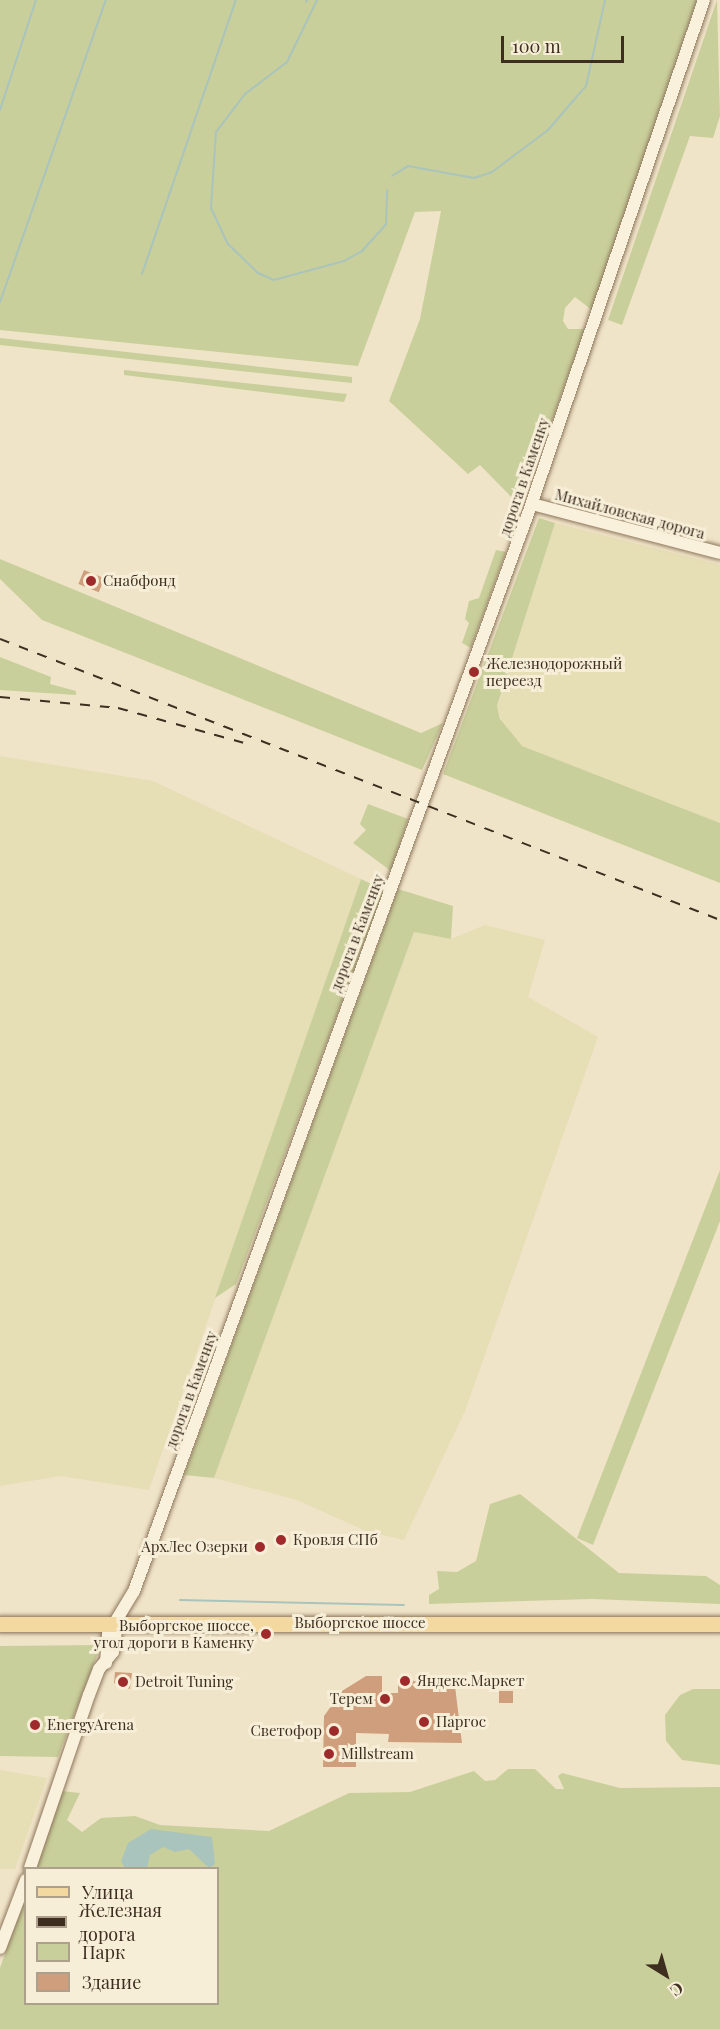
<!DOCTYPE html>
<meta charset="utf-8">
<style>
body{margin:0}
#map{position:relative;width:720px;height:2029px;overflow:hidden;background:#f0e4c8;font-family:"Playfair Display",serif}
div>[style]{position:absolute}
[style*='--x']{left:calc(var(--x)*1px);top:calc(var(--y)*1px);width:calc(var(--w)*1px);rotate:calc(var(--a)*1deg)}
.farmland>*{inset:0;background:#e6deb5}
.green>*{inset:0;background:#c9cf9b}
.water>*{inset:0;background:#a9c4bc}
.stream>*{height:2px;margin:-1px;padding:0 1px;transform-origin:1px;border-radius:1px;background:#a9c4bc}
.building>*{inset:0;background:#cf9f7d;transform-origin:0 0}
.roads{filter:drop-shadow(0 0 2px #8d765c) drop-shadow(0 0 2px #8d765c)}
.minor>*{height:12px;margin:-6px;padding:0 6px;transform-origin:6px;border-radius:6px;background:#faf1dc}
.major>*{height:15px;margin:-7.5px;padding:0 7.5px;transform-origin:7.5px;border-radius:7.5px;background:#f3d9a0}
.rail>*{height:2px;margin-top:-1px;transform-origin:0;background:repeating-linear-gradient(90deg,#3d2e20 0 10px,transparent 0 20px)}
.dots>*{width:16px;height:16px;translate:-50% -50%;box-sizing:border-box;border:3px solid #f7eed8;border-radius:50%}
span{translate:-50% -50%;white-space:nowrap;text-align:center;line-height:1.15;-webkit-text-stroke:6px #f7eed8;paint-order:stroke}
.street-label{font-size:15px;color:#3d2e20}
.poi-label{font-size:15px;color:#3d2e20}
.left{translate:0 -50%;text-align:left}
.right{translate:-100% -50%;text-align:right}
.legend{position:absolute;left:24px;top:1867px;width:195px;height:138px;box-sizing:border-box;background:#f7eed8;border:2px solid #ada18e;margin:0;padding:8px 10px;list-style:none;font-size:18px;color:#3d2e20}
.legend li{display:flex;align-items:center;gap:12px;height:30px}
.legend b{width:30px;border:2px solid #ada18e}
.north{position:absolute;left:636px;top:1945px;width:60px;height:60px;-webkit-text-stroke:4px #f7eed8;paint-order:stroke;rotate:143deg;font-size:16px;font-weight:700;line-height:24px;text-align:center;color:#3d2e20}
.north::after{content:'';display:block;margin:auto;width:21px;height:27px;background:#3d2e20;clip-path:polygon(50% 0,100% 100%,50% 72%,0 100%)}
.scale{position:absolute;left:501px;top:36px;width:123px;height:27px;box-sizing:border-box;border:3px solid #3d2e20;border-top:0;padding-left:8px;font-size:18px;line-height:21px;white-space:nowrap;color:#3d2e20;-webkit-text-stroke:4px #f7eed8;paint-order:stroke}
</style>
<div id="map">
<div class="farmland">
<i style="clip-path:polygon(555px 523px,720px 565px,720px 823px,522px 746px,505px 731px,497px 707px)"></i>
<i style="clip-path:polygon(0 756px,153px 781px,361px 879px,149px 1490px,61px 1476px,0 1486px)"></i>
<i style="clip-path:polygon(485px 925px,545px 940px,528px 997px,598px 1037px,465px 1411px,404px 1540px,366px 1531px,297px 1500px,214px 1478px,414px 932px,451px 939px)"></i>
<i style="clip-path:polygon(0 1770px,47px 1778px,15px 1869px,0 1869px)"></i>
</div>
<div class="green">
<i style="clip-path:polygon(0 0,697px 0,592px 310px,575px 297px,565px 308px,563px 321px,568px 329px,585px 329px,521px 507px,480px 465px,468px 474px,389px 401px,420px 319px,441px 211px,415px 212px,358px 366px,0 330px)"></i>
<i style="clip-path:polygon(717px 0,720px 116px,713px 138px,690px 136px,622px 325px,608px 320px)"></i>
<i style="clip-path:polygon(0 338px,352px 377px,352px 383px,0 345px)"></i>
<i style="clip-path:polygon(124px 369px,124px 370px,347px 394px,344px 402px,124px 375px)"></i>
<i style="clip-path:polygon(539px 518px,555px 523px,497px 706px,500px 719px,522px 746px,720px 823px,720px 883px,443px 774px)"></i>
<i style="clip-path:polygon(496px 550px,506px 552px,471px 648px,462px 643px,469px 623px,465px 619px,469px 601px,479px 598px)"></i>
<i style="clip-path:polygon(0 559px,421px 733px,443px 723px,422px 770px,42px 620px,0 579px)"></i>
<i style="clip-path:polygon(0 657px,51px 677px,50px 684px,76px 691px,76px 695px,0 690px)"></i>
<i style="clip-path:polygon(368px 804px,408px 819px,391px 871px,353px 843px,366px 830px,360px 824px)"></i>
<i style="clip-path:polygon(361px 879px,384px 890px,236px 1284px,215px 1298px)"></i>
<i style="clip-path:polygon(398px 889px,453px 906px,451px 939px,414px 932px,214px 1478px,184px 1475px)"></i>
<i style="clip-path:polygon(720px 1170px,720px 1221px,593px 1545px,577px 1538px)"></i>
<i style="clip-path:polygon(520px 1494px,619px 1573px,706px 1576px,720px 1585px,720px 1604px,592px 1599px,429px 1604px,429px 1595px,439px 1589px,437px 1571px,457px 1572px,476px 1561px,490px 1504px)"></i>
<i style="clip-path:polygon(101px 1645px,58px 1757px,0 1756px,0 1646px)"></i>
<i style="clip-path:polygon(693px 1689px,720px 1689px,720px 1765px,682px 1760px,666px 1741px,665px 1715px,680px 1695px)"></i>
<i style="clip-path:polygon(508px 1769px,535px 1769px,556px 1789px,564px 1789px,558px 1776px,562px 1773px,620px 1788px,720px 1787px,720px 2029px,0 2029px,0 1968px,25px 1895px,26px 2004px,218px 2004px,218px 1868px,35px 1868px,62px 1791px,80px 1793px,67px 1820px,82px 1832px,101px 1818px,135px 1816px,160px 1825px,269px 1831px,349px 1793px,410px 1792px,474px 1771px,485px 1781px,495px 1780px)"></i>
</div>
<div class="water">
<i style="clip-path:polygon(151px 1829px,212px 1837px,215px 1864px,209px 1868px,189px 1849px,175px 1852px,163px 1847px,150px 1855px,147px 1868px,125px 1868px,121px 1861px,128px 1843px)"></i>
</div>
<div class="stream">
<i style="--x:317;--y:0;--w:69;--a:115.8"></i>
<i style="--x:287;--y:62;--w:53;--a:142.7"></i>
<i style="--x:245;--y:94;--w:48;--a:127.3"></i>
<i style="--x:216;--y:132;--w:76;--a:93.8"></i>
<i style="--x:211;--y:208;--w:40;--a:65"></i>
<i style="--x:228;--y:244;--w:42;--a:44"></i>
<i style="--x:258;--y:273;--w:17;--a:24"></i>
<i style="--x:274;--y:280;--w:73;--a:-15.2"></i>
<i style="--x:344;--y:261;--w:21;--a:-29"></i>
<i style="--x:362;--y:251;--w:36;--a:-48"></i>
<i style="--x:386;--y:224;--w:34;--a:-88"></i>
<i style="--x:306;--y:2;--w:2;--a:-63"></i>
<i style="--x:0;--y:110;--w:116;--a:-71.9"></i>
<i style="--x:392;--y:176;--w:19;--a:-32"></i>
<i style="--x:408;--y:166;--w:67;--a:10.3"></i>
<i style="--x:474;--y:178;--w:19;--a:-18"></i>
<i style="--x:492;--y:172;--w:70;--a:-36.9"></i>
<i style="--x:548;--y:130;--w:58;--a:-49.2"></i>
<i style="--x:586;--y:86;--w:88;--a:-77.5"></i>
<i style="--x:142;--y:274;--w:290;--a:-71.1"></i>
<i style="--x:0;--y:302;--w:320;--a:-70.7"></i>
<i style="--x:180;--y:1600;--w:224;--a:1.3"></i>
</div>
<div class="building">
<i style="left:84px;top:570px;width:22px;height:15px;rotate:22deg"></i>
<i style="clip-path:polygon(115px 1672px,132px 1673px,130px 1689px,114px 1683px)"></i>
<i style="clip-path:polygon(366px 1676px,382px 1676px,382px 1693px,398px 1693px,398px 1676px,430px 1686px,455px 1686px,462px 1743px,388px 1742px,389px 1734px,356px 1733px,356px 1767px,323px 1767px,324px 1716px,342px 1691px)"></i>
<i style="left:499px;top:1691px;width:14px;height:12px"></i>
</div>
<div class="roads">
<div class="minor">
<i style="--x:532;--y:504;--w:194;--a:14.6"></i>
<i style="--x:106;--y:1663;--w:29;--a:-86"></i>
<i style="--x:108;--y:1634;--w:50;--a:-58.8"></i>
<i style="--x:134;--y:1591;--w:1147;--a:-69.91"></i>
<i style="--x:528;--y:514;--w:543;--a:-71.1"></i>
<i style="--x:30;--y:1868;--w:183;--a:-71.2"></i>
<i style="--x:89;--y:1695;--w:28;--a:-69"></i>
<i style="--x:99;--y:1669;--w:22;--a:-51"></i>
<i style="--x:113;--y:1652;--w:28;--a:-82"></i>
<i style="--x:0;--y:1948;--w:73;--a:-69.1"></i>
</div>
<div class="major">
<i style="--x:0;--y:1624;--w:720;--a:0"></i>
</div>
</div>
<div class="rail">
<i style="--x:0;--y:639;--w:773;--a:21.32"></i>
<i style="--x:0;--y:697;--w:119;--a:5.3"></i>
<i style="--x:118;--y:708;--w:131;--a:15.5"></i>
</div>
<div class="dots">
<i style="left:91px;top:581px;background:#9e2a2b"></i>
<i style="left:474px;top:672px;background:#9e2a2b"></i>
<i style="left:281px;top:1540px;background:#9e2a2b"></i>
<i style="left:260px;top:1547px;background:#9e2a2b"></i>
<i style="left:266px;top:1634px;background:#9e2a2b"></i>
<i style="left:405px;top:1681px;background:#9e2a2b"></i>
<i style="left:123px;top:1682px;background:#9e2a2b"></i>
<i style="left:385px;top:1699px;background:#9e2a2b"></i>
<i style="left:424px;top:1722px;background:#9e2a2b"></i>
<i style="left:35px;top:1725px;background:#9e2a2b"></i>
<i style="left:334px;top:1731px;background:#9e2a2b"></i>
<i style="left:329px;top:1754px;background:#9e2a2b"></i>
</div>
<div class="street-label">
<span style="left:524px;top:477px;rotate:-71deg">дорога в Каменку</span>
<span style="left:630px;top:514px;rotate:15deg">Михайловская дорога</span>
<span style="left:357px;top:933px;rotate:-69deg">дорога в Каменку</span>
<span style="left:191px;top:1390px;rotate:-70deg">дорога в Каменку</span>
<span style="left:360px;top:1623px">Выборгское шоссе</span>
</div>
<div class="poi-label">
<span class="left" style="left:103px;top:581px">Снабфонд</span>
<span class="left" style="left:486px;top:672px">Железнодорожный<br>переезд</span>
<span class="left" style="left:293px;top:1540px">Кровля СПб</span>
<span class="right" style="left:248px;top:1547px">АрхЛес Озерки</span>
<span class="right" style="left:254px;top:1634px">Выборгское шоссе,<br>угол дороги в Каменку</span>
<span class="left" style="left:417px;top:1681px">Яндекс.Маркет</span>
<span class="left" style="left:135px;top:1682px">Detroit Tuning</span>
<span class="right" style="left:373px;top:1699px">Терем</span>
<span class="left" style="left:436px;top:1722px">Паргос</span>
<span class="left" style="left:47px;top:1725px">EnergyArena</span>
<span class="right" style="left:322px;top:1731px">Светофор</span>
<span class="left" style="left:341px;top:1754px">Millstream</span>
</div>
<ul class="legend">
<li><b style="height:8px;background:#f3d9a0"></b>Улица</li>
<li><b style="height:8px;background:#3d2e20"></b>Железная дорога</li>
<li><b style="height:16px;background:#c9cf9b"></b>Парк</li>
<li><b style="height:16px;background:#cf9f7d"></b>Здание</li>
</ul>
<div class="north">С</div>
<div class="scale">100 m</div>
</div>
